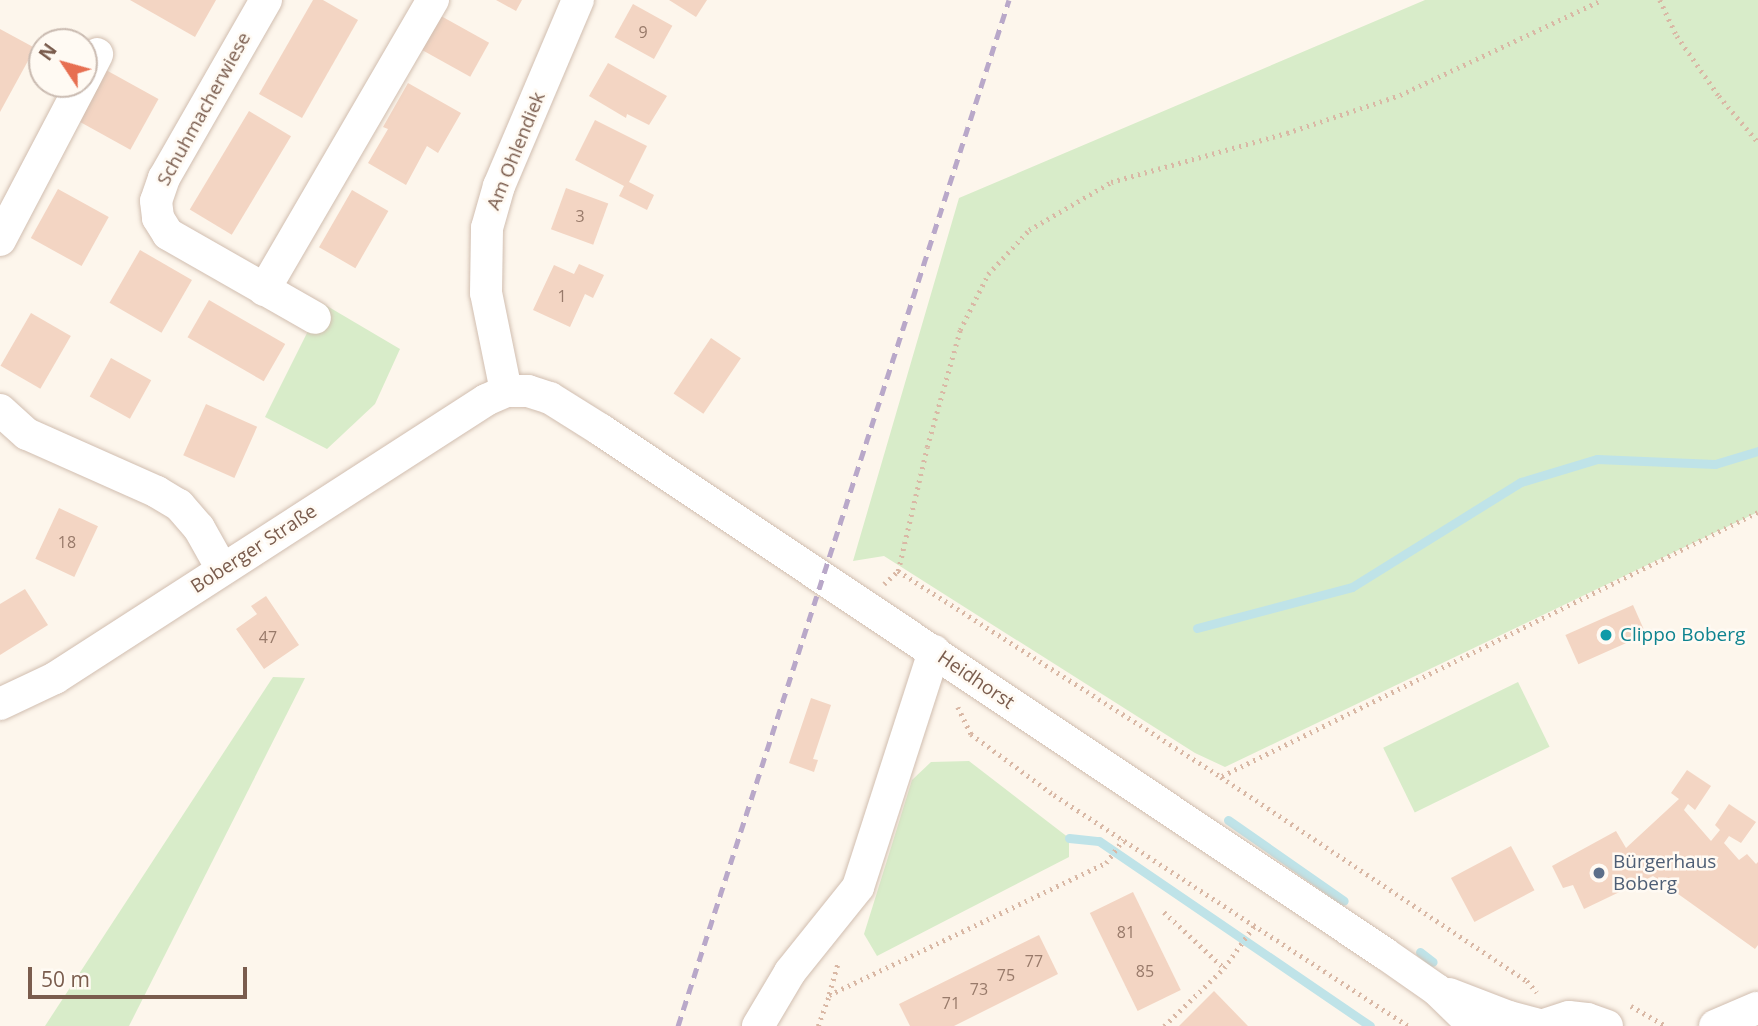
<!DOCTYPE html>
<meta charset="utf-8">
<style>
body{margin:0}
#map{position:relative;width:1758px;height:1026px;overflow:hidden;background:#fdf6ec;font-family:"Open Sans",sans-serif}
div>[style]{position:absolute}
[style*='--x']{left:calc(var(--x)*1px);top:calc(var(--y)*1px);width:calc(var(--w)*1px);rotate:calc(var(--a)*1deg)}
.green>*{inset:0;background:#d8ecc9;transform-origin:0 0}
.stream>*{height:9px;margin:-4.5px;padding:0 4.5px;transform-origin:4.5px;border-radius:4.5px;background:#bfe3e8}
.building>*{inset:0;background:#f3d5c3;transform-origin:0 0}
.path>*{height:4.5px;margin-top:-2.25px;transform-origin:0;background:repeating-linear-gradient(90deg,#d9b8a5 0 2px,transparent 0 7px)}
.roads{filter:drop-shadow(0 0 2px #d1beb0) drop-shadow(0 0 2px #d1beb0)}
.minor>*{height:32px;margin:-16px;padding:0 16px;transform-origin:16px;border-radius:16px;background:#fff}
.rail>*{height:5px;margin-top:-2.5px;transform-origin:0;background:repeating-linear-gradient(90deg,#b9a8c9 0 10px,transparent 0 17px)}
.dots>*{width:19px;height:19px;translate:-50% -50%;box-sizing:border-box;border:4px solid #fffaf3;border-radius:50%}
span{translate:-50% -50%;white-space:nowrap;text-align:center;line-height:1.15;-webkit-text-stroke:5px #fffaf3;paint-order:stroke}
.number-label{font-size:16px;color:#987a6a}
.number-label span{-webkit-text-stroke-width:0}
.street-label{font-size:19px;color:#7a5c4d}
.culture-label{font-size:19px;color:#0d838f}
.left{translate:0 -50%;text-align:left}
.service-label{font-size:19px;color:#4e5e75}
.north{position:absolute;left:28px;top:28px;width:70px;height:70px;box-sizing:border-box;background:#fffaf3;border:2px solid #cabbb1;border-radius:50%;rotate:306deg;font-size:19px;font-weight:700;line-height:28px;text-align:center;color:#7a5c4d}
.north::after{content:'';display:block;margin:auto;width:24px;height:32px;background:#e76f51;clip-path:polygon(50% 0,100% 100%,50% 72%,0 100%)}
.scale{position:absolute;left:28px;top:967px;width:219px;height:32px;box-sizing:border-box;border:4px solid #7a5c4d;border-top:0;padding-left:9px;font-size:21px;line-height:24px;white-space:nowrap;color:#7a5c4d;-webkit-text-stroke:5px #fffaf3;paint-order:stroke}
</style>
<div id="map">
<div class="green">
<i style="clip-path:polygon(1425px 0,1758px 0,1758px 512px,1225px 767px,1195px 753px,884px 556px,853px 561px,959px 198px)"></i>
<i style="clip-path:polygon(322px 303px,400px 349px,375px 404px,327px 449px,265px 417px)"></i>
<i style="clip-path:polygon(273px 677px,305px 678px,129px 1026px,45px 1026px)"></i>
<i style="left:1518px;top:682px;width:72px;height:150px;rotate:64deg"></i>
<i style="clip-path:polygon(969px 761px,1069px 838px,1069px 857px,877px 956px,864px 934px,912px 780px,931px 762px)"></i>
</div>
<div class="stream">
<i style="--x:1197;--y:628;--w:160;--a:-14.8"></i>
<i style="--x:1352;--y:587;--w:199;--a:-31.9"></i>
<i style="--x:1521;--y:482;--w:79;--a:-16.8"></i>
<i style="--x:1597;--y:459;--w:118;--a:2.4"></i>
<i style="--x:1715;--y:464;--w:45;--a:-16.8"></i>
<i style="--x:1228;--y:820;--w:141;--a:34.9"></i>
<i style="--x:1069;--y:838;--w:30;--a:6"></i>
<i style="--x:1099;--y:841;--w:328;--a:34.3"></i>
<i style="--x:1420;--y:952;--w:16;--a:38"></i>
</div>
<div class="building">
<i style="clip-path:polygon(130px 0,216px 0,195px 37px)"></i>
<i style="clip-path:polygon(313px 0,323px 0,358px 20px,302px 118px,259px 94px)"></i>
<i style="clip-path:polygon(496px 0,522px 0,516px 11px)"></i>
<i style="clip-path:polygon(669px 0,707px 0,696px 17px)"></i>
<i style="left:633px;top:4px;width:45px;height:38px;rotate:29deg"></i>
<i style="left:441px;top:16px;width:55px;height:39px;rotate:29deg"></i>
<i style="clip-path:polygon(0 29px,35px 48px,0 112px)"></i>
<i style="clip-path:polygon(608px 63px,667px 96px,649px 125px,627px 114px,626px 118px,589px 96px)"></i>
<i style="left:106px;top:70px;width:60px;height:58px;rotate:29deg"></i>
<i style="clip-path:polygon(408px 83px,461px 113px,438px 153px,427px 146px,406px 185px,368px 163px,388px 129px,383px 127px)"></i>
<i style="left:249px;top:111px;width:49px;height:115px;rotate:31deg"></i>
<i style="clip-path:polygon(595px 120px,647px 146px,629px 182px,654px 195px,647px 210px,619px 196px,624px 186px,575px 160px)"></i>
<i style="left:566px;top:188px;width:45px;height:44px;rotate:20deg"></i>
<i style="left:58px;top:189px;width:58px;height:56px;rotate:29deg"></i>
<i style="left:352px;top:190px;width:42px;height:66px;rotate:30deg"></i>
<i style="left:140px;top:250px;width:60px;height:61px;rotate:30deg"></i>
<i style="clip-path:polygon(579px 264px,604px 275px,593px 298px,585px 294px,570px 327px,533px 310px,554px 265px,574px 274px)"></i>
<i style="left:209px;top:300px;width:88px;height:43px;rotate:30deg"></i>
<i style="left:31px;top:313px;width:46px;height:61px;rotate:30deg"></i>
<i style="left:711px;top:338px;width:36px;height:67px;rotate:34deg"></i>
<i style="left:111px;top:358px;width:46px;height:44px;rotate:29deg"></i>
<i style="left:206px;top:404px;width:56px;height:56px;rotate:24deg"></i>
<i style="left:59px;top:508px;width:43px;height:56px;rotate:25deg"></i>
<i style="clip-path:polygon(25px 589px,48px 625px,0 655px,0 604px)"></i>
<i style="clip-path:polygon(266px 596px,299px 645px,264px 669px,236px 629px,257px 614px,251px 606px)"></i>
<i style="left:1633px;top:605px;width:32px;height:74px;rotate:66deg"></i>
<i style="clip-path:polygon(811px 698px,831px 705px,813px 759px,818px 760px,814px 772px,789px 763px)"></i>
<i style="clip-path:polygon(1687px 770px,1711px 786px,1695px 810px,1688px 804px,1684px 810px,1711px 841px,1720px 830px,1715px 825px,1729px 804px,1756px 822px,1741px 843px,1729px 836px,1724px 843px,1739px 860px,1747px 854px,1756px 864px,1758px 862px,1758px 945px,1755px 949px,1653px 876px,1584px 909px,1573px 885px,1563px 888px,1552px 866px,1616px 831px,1626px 848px,1679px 799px,1671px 793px)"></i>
<i style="left:1511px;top:846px;width:50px;height:68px;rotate:62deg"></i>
<i style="left:1133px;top:892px;width:109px;height:48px;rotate:64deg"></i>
<i style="clip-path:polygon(1039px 935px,1058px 974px,954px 1026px,910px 1026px,899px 1004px)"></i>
<i style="clip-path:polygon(1214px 991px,1248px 1026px,1179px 1026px)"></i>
</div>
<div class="path">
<i style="--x:1660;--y:0;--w:40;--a:65"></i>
<i style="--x:1677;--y:36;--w:73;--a:55"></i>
<i style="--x:1719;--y:96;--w:60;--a:49.7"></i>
<i style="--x:898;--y:571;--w:383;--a:32.5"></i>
<i style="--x:1221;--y:777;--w:368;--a:33.7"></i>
<i style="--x:1527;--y:981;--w:15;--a:48"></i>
<i style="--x:884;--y:584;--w:19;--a:-43"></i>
<i style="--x:898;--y:571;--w:127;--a:-76.8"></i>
<i style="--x:927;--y:447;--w:122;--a:-74.2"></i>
<i style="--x:960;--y:330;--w:63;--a:-63.4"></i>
<i style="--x:988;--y:274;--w:60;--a:-47"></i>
<i style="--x:1029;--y:230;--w:95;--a:-30.3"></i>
<i style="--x:1111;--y:182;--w:183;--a:-15.6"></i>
<i style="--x:1287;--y:133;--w:119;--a:-18.6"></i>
<i style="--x:1400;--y:95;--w:223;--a:-25.2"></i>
<i style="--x:958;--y:707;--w:30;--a:64"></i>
<i style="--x:971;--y:734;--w:103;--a:36.3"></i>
<i style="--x:1054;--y:795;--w:423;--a:33.1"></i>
<i style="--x:1222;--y:776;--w:597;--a:-26.22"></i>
<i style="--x:1164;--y:912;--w:82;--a:43"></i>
<i style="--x:829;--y:994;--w:33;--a:-74"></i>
<i style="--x:1631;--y:1006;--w:40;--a:29.7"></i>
<i style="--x:818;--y:1026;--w:33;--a:-70"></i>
<i style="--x:829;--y:995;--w:307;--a:-25.5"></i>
<i style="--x:1106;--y:863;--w:29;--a:-54"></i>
<i style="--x:1164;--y:1026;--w:83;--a:-44"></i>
<i style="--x:1224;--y:968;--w:52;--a:-54.5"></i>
</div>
<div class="roads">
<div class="minor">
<i style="--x:266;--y:0;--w:205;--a:119.8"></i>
<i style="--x:164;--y:178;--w:24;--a:109"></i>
<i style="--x:156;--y:201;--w:17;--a:83"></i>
<i style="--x:158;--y:218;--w:19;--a:58"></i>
<i style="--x:168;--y:234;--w:169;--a:29.7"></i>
<i style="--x:84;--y:80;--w:29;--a:-63"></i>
<i style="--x:0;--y:240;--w:176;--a:-62.3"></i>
<i style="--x:264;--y:290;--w:336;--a:-59.8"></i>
<i style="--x:506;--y:391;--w:100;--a:-101.5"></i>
<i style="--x:486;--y:293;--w:65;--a:-89.1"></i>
<i style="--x:487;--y:228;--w:44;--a:-74.1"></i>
<i style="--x:499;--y:186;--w:202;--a:-67"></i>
<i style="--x:0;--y:410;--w:36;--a:42"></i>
<i style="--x:27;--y:434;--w:142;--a:24"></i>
<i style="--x:157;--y:492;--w:26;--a:31"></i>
<i style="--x:179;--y:505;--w:30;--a:49"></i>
<i style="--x:199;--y:528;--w:47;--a:60.7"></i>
<i style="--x:0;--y:704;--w:61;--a:-25.3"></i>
<i style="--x:55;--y:678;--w:513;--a:-32.82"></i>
<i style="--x:486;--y:400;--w:22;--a:-24"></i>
<i style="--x:506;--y:391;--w:22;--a:0"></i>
<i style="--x:528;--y:391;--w:23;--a:18"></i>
<i style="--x:550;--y:398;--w:60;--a:32.1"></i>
<i style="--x:601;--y:430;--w:942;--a:33.74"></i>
<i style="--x:1384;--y:953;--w:65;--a:34.9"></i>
<i style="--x:1437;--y:990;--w:52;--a:44.2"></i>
<i style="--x:1449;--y:994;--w:64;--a:21"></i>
<i style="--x:1509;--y:1017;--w:34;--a:15"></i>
<i style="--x:758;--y:1026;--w:63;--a:-59.3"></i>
<i style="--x:790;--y:972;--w:109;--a:-51.3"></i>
<i style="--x:858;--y:887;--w:248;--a:-72.1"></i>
<i style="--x:1541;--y:1026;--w:29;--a:-18"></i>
<i style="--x:1569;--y:1017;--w:18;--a:6"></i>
<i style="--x:1587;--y:1019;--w:21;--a:19"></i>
<i style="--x:1715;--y:1026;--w:46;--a:-23.2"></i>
</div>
</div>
<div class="rail">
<i style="--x:678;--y:1026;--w:1078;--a:-72.12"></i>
</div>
<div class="dots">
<i style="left:1606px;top:635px;background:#0f9aa8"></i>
<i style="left:1599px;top:873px;background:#5c6f8a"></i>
</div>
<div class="number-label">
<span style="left:643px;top:32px">9</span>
<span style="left:580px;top:216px">3</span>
<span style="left:562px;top:296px">1</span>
<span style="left:67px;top:542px">18</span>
<span style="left:268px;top:637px">47</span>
<span style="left:1126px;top:932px">81</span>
<span style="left:1034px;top:961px">77</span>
<span style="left:1145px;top:971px">85</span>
<span style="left:1006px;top:975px">75</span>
<span style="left:979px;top:989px">73</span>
<span style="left:951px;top:1003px">71</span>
</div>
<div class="street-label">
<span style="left:204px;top:109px;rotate:-61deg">Schuhmacherwiese</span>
<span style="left:516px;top:151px;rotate:-68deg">Am Ohlendiek</span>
<span style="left:254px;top:549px;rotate:-33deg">Boberger Straße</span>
<span style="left:976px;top:680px;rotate:34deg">Heidhorst</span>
</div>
<div class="culture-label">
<span class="left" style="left:1620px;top:635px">Clippo Boberg</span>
</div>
<div class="service-label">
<span class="left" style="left:1613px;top:873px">Bürgerhaus<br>Boberg</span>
</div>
<div class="north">N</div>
<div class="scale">50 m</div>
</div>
